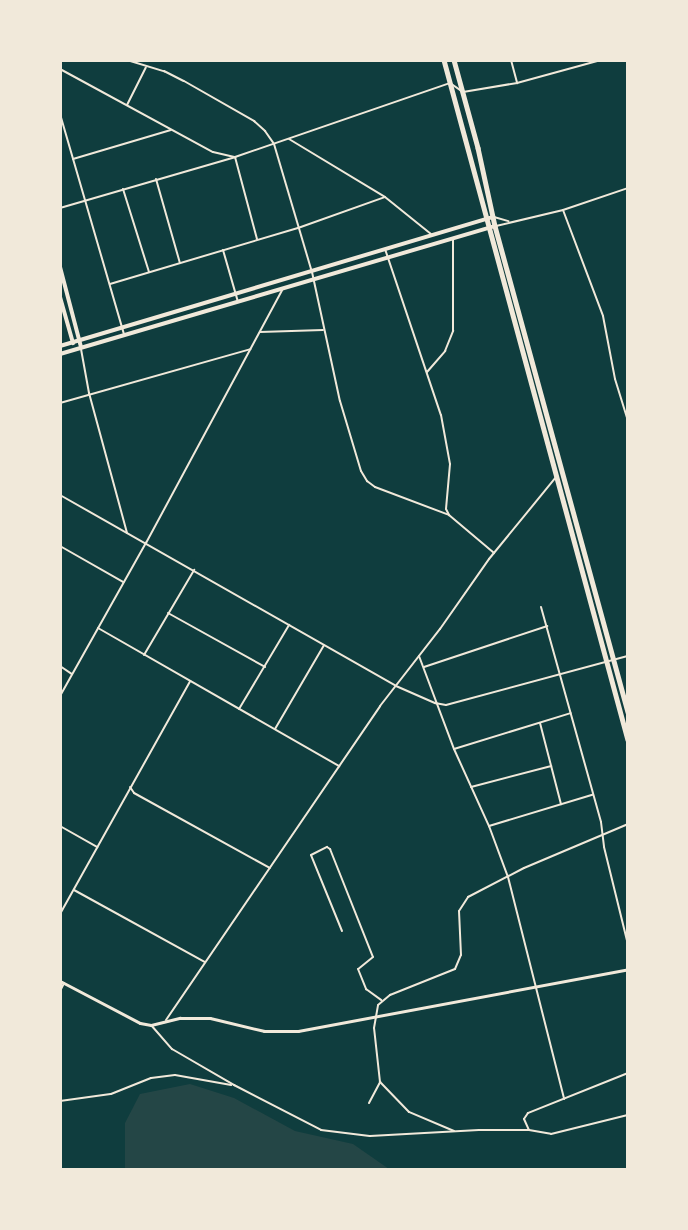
<!DOCTYPE html>
<style>
body{margin:0}
#map{position:relative;width:688px;height:1230px;overflow:hidden;background:#0f3d3e;font-family:Roboto,sans-serif}
div>[style]{position:absolute}
[style*='--x']{left:calc(var(--x)*1px);top:calc(var(--y)*1px);width:calc(var(--w)*1px);rotate:calc(var(--a)*1deg)}
.green>*{inset:0;background:#244646}
.minor>*{height:2px;margin:-1px;padding:0 1px;transform-origin:1px;border-radius:1px;background:#f1e9da}
.tertiary>*{height:3px;margin:-1.5px;padding:0 1.5px;transform-origin:1.5px;border-radius:1.5px;background:#f1e9da}
.secondary>*{height:4px;margin:-2px;padding:0 2px;transform-origin:2px;border-radius:2px;background:#f1e9da}
.trunk>*{height:4.5px;margin:-2.25px;padding:0 2.25px;transform-origin:2.25px;border-radius:2.25px;background:#f1e9da}
span{translate:-50% -50%;white-space:nowrap;text-align:center;line-height:1.15;-webkit-text-stroke:6px #f1e9da;paint-order:stroke}
.frame{position:absolute;inset:0;border:62px solid #f1e9da;pointer-events:none}
</style>
<div id="map">
<div class="green">
<i style="clip-path:polygon(190px 1084px,234px 1098px,295px 1131px,353px 1144px,389px 1169px,125px 1170px,125px 1123px,140px 1094px)"></i>
</div>
<div class="minor">
<i style="--x:127;--y:60;--w:39;--a:17"></i>
<i style="--x:164;--y:71;--w:22;--a:27"></i>
<i style="--x:184;--y:81;--w:81;--a:29.7"></i>
<i style="--x:254;--y:121;--w:15;--a:42"></i>
<i style="--x:265;--y:131;--w:16;--a:55"></i>
<i style="--x:274;--y:144;--w:134;--a:73.5"></i>
<i style="--x:312;--y:272;--w:132;--a:77.8"></i>
<i style="--x:340;--y:401;--w:73;--a:73.3"></i>
<i style="--x:361;--y:471;--w:12;--a:59"></i>
<i style="--x:367;--y:481;--w:10;--a:37"></i>
<i style="--x:375;--y:487;--w:79;--a:20.7"></i>
<i style="--x:511;--y:60;--w:24;--a:75"></i>
<i style="--x:60;--y:69;--w:174;--a:28.5"></i>
<i style="--x:213;--y:152;--w:23;--a:13"></i>
<i style="--x:235;--y:157;--w:85;--a:75"></i>
<i style="--x:127;--y:105;--w:42;--a:-63.4"></i>
<i style="--x:60;--y:114;--w:230;--a:73.8"></i>
<i style="--x:289;--y:139;--w:112;--a:31.1"></i>
<i style="--x:385;--y:197;--w:59;--a:38.8"></i>
<i style="--x:73;--y:159;--w:102;--a:-16.5"></i>
<i style="--x:156;--y:179;--w:87;--a:74.1"></i>
<i style="--x:123;--y:189;--w:87;--a:72.6"></i>
<i style="--x:60;--y:208;--w:182;--a:-16.2"></i>
<i style="--x:235;--y:157;--w:227;--a:-19"></i>
<i style="--x:450;--y:83;--w:16;--a:35"></i>
<i style="--x:463;--y:92;--w:55;--a:-9.5"></i>
<i style="--x:517;--y:83;--w:87;--a:-15.3"></i>
<i style="--x:563;--y:210;--w:113;--a:69.3"></i>
<i style="--x:603;--y:316;--w:64;--a:79.2"></i>
<i style="--x:615;--y:379;--w:44;--a:72.8"></i>
<i style="--x:494;--y:217;--w:15;--a:16"></i>
<i style="--x:496;--y:226;--w:69;--a:-13.4"></i>
<i style="--x:563;--y:210;--w:69;--a:-18.7"></i>
<i style="--x:385;--y:249;--w:175;--a:71.4"></i>
<i style="--x:441;--y:415;--w:50;--a:79.6"></i>
<i style="--x:450;--y:464;--w:45;--a:95.1"></i>
<i style="--x:446;--y:509;--w:7;--a:63"></i>
<i style="--x:449;--y:515;--w:59;--a:40.2"></i>
<i style="--x:223;--y:250;--w:54;--a:73.9"></i>
<i style="--x:110;--y:284;--w:196;--a:-16.6"></i>
<i style="--x:298;--y:228;--w:92;--a:-19.6"></i>
<i style="--x:260;--y:332;--w:63;--a:-1.8"></i>
<i style="--x:81;--y:349;--w:45;--a:79.7"></i>
<i style="--x:89;--y:393;--w:145;--a:74.8"></i>
<i style="--x:427;--y:372;--w:28;--a:-49"></i>
<i style="--x:445;--y:351;--w:22;--a:-68"></i>
<i style="--x:453;--y:331;--w:91;--a:-90"></i>
<i style="--x:60;--y:403;--w:198;--a:-15.8"></i>
<i style="--x:60;--y:495;--w:386;--a:29.6"></i>
<i style="--x:396;--y:686;--w:43;--a:23.6"></i>
<i style="--x:435;--y:703;--w:11;--a:10"></i>
<i style="--x:446;--y:705;--w:188;--a:-15.1"></i>
<i style="--x:60;--y:546;--w:73;--a:29.7"></i>
<i style="--x:541;--y:607;--w:223;--a:74.4"></i>
<i style="--x:601;--y:822;--w:25;--a:83"></i>
<i style="--x:604;--y:847;--w:101;--a:76.2"></i>
<i style="--x:168;--y:613;--w:111;--a:29.1"></i>
<i style="--x:98;--y:628;--w:278;--a:29.8"></i>
<i style="--x:144;--y:655;--w:99;--a:-59.5"></i>
<i style="--x:419;--y:656;--w:99;--a:69.4"></i>
<i style="--x:454;--y:749;--w:85;--a:65.6"></i>
<i style="--x:489;--y:826;--w:54;--a:69.6"></i>
<i style="--x:508;--y:877;--w:229;--a:75.8"></i>
<i style="--x:60;--y:666;--w:14;--a:34"></i>
<i style="--x:424;--y:667;--w:130;--a:-18.4"></i>
<i style="--x:60;--y:696;--w:176;--a:-60.7"></i>
<i style="--x:146;--y:543;--w:287;--a:-61.7"></i>
<i style="--x:239;--y:709;--w:98;--a:-59.2"></i>
<i style="--x:540;--y:723;--w:84;--a:75.5"></i>
<i style="--x:275;--y:729;--w:97;--a:-59.7"></i>
<i style="--x:454;--y:749;--w:122;--a:-17.1"></i>
<i style="--x:130;--y:787;--w:7;--a:56"></i>
<i style="--x:134;--y:793;--w:155;--a:28.9"></i>
<i style="--x:471;--y:787;--w:83;--a:-14.7"></i>
<i style="--x:60;--y:826;--w:43;--a:29.6"></i>
<i style="--x:489;--y:826;--w:108;--a:-16.8"></i>
<i style="--x:74;--y:890;--w:149;--a:28.8"></i>
<i style="--x:60;--y:914;--w:267;--a:-60.8"></i>
<i style="--x:342;--y:931;--w:82;--a:-112.2"></i>
<i style="--x:311;--y:855;--w:18;--a:-27"></i>
<i style="--x:327;--y:847;--w:4;--a:34"></i>
<i style="--x:330;--y:849;--w:116;--a:68.3"></i>
<i style="--x:373;--y:957;--w:19;--a:141"></i>
<i style="--x:358;--y:969;--w:22;--a:68"></i>
<i style="--x:366;--y:989;--w:19;--a:36"></i>
<i style="--x:60;--y:991;--w:9;--a:-63"></i>
<i style="--x:166;--y:1020;--w:380;--a:-55.7"></i>
<i style="--x:380;--y:706;--w:98;--a:-52.1"></i>
<i style="--x:440;--y:629;--w:85;--a:-55"></i>
<i style="--x:489;--y:559;--w:106;--a:-50.7"></i>
<i style="--x:151;--y:1025;--w:32;--a:49"></i>
<i style="--x:172;--y:1049;--w:72;--a:30.1"></i>
<i style="--x:234;--y:1085;--w:98;--a:27.3"></i>
<i style="--x:321;--y:1130;--w:49;--a:7"></i>
<i style="--x:370;--y:1136;--w:109;--a:-3.2"></i>
<i style="--x:479;--y:1130;--w:50;--a:0"></i>
<i style="--x:628;--y:1073;--w:108;--a:158.2"></i>
<i style="--x:528;--y:1113;--w:7;--a:124"></i>
<i style="--x:524;--y:1119;--w:12;--a:66"></i>
<i style="--x:529;--y:1130;--w:22;--a:10"></i>
<i style="--x:551;--y:1134;--w:79;--a:-13.9"></i>
<i style="--x:60;--y:1101;--w:51;--a:-7.8"></i>
<i style="--x:111;--y:1094;--w:43;--a:-21.8"></i>
<i style="--x:151;--y:1078;--w:24;--a:-7"></i>
<i style="--x:175;--y:1075;--w:57;--a:10.1"></i>
<i style="--x:369;--y:1103;--w:24;--a:-62"></i>
<i style="--x:454;--y:1131;--w:49;--a:-157.1"></i>
<i style="--x:409;--y:1112;--w:42;--a:-134"></i>
<i style="--x:380;--y:1082;--w:54;--a:-96.3"></i>
<i style="--x:374;--y:1028;--w:23;--a:-80"></i>
<i style="--x:378;--y:1005;--w:16;--a:-40"></i>
<i style="--x:390;--y:995;--w:70;--a:-21.8"></i>
<i style="--x:455;--y:969;--w:15;--a:-67"></i>
<i style="--x:461;--y:955;--w:44;--a:-92.6"></i>
<i style="--x:459;--y:911;--w:17;--a:-57"></i>
<i style="--x:468;--y:897;--w:63;--a:-27.4"></i>
<i style="--x:524;--y:868;--w:113;--a:-22.9"></i>
</div>
<div class="tertiary">
<i style="--x:60;--y:981;--w:90;--a:27.7"></i>
<i style="--x:140;--y:1023;--w:11;--a:10"></i>
<i style="--x:151;--y:1025;--w:30;--a:-14"></i>
<i style="--x:180;--y:1018;--w:30;--a:0"></i>
<i style="--x:210;--y:1018;--w:56;--a:13.5"></i>
<i style="--x:264;--y:1031;--w:34;--a:0"></i>
<i style="--x:298;--y:1031;--w:336;--a:-10.6"></i>
</div>
<div class="secondary">
<i style="--x:60;--y:267;--w:83;--a:75.3"></i>
<i style="--x:60;--y:297;--w:48;--a:74.2"></i>
<i style="--x:60;--y:346;--w:452;--a:-16.6"></i>
<i style="--x:60;--y:354;--w:453;--a:-16.4"></i>
</div>
<div class="trunk">
<i style="--x:444;--y:60;--w:704;--a:74.86"></i>
<i style="--x:454;--y:60;--w:91;--a:74.7"></i>
<i style="--x:478;--y:148;--w:80;--a:77.7"></i>
<i style="--x:495;--y:226;--w:504;--a:74.7"></i>
</div>
<div class="frame"></div>
</div>
